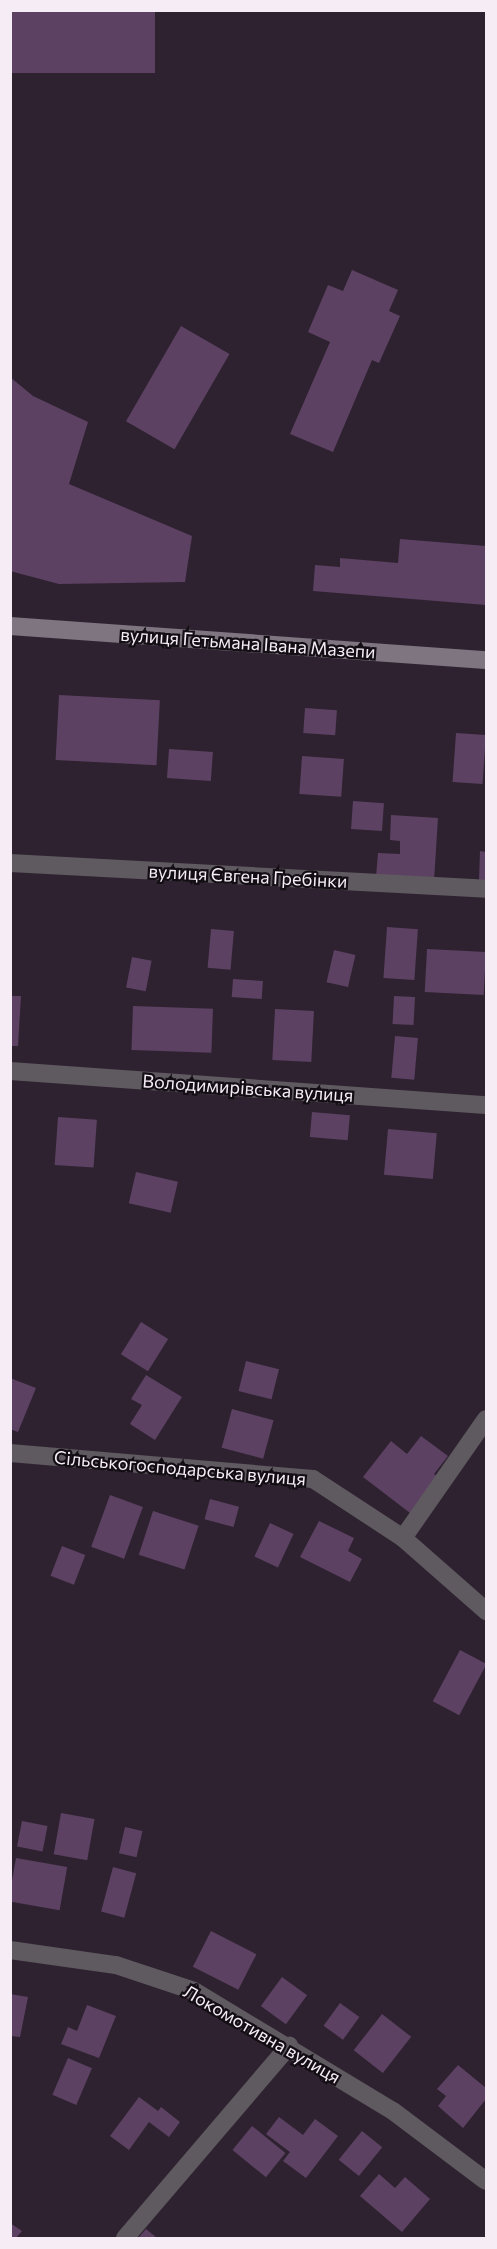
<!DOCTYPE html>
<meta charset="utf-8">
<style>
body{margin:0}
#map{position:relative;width:497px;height:2249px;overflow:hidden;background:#2e2230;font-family:Commissioner,sans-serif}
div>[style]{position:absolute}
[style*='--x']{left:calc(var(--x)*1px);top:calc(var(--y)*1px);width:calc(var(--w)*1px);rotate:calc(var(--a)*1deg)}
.building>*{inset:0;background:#5c4162;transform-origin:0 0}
.street>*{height:18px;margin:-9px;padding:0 9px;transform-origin:9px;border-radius:9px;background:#5f5960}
.secondary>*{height:18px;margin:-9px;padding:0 9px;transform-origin:9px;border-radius:9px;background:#7e7581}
span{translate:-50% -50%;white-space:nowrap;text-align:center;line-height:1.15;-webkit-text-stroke:4.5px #130d14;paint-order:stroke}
.street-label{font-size:18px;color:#f5ecf6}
.frame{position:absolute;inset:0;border:12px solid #f5ecf6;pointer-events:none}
</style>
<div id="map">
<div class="building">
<i style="left:10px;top:10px;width:145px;height:63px"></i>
<i style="clip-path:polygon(352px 270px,398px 290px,389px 311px,400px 316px,379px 363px,372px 360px,333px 452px,290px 434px,330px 342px,308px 332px,328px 285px,343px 291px)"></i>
<i style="left:181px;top:326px;width:56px;height:110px;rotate:30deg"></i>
<i style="clip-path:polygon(10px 377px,33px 396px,88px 422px,69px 484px,192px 536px,185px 582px,59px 584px,10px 571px)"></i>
<i style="clip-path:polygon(400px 539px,486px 546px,486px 605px,313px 591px,315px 565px,340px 567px,340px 558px,398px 563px)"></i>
<i style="left:59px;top:695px;width:101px;height:65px;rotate:3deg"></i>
<i style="left:305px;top:708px;width:32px;height:25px;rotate:4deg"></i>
<i style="left:456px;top:733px;width:30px;height:49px;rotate:4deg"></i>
<i style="left:169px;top:749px;width:44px;height:29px;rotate:4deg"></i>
<i style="left:302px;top:756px;width:42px;height:38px;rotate:4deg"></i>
<i style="left:353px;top:801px;width:31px;height:28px;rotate:4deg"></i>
<i style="clip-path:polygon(391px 815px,438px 818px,434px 881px,376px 877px,378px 853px,400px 854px,400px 841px,390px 840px)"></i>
<i style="clip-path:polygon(480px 851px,486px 852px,486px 880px,479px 880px)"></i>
<i style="left:387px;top:927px;width:31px;height:51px;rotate:4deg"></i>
<i style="left:211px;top:929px;width:23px;height:39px;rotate:5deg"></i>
<i style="left:427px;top:949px;width:59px;height:43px;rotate:3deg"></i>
<i style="left:334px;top:950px;width:22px;height:33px;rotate:13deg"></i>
<i style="left:132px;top:957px;width:20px;height:31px;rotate:11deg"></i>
<i style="left:233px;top:979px;width:30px;height:18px;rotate:4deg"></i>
<i style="clip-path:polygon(10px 996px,21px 996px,18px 1046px,10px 1046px)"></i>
<i style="left:394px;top:996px;width:21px;height:28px;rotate:3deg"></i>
<i style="left:133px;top:1006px;width:80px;height:44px;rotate:2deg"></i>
<i style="left:275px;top:1009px;width:39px;height:51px;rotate:3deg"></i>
<i style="left:395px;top:1036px;width:23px;height:42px;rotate:5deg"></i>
<i style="left:312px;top:1112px;width:38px;height:25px;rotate:5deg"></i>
<i style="left:58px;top:1117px;width:39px;height:48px;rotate:4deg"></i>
<i style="left:388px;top:1129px;width:49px;height:46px;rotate:5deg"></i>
<i style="left:136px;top:1172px;width:43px;height:32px;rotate:13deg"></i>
<i style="left:141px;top:1322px;width:32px;height:38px;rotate:32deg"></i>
<i style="left:246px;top:1361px;width:34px;height:31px;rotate:14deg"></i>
<i style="clip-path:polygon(146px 1375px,182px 1397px,155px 1440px,130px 1424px,142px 1405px,131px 1399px)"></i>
<i style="clip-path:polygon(10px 1378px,36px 1388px,18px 1432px,10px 1429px)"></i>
<i style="left:232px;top:1409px;width:43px;height:40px;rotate:15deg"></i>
<i style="clip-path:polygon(421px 1436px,448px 1456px,434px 1474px,442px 1480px,414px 1516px,363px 1477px,391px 1441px,407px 1454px)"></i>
<i style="left:110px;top:1495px;width:35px;height:55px;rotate:20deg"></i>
<i style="left:210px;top:1499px;width:30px;height:21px;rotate:15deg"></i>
<i style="left:153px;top:1511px;width:48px;height:46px;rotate:18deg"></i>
<i style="clip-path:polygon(319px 1521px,354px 1538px,348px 1551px,362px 1559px,350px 1582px,300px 1557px)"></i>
<i style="left:270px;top:1523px;width:26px;height:37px;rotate:25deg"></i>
<i style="left:62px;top:1546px;width:25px;height:32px;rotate:21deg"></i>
<i style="left:460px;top:1650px;width:30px;height:58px;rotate:28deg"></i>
<i style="left:61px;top:1813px;width:34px;height:42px;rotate:10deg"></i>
<i style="left:22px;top:1821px;width:26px;height:26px;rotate:11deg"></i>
<i style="left:125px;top:1827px;width:18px;height:27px;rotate:13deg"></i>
<i style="left:16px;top:1858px;width:52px;height:44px;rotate:10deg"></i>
<i style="left:113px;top:1867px;width:24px;height:46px;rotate:15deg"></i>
<i style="left:211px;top:1931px;width:51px;height:40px;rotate:27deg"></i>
<i style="left:282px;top:1977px;width:31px;height:36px;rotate:36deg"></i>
<i style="clip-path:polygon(10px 1994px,28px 1997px,20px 2037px,10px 2036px)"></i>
<i style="left:340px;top:2003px;width:24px;height:28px;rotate:36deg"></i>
<i style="clip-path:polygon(87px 2005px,116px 2016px,99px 2058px,61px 2044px,68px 2027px,77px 2031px)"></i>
<i style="left:382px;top:2014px;width:37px;height:46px;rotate:38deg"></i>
<i style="left:68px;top:2058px;width:26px;height:40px;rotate:23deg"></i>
<i style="clip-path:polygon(458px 2065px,486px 2088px,486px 2099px,463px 2128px,438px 2106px,446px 2096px,437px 2089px)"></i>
<i style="clip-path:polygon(139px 2097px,158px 2111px,161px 2107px,180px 2122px,169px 2137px,149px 2122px,129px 2150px,110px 2136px)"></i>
<i style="clip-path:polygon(279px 2117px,303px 2135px,315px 2119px,338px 2136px,306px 2178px,283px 2161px,290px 2152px,266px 2134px)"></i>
<i style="left:252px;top:2126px;width:43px;height:31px;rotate:39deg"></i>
<i style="left:362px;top:2131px;width:26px;height:37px;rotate:39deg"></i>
<i style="clip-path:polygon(379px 2174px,395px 2188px,405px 2177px,430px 2199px,402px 2232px,360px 2196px)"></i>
<i style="clip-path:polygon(10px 2223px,22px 2231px,16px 2238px,10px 2238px)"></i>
<i style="clip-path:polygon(146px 2229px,157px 2238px,138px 2238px)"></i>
</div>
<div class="street">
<i style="--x:10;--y:863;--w:477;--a:3.1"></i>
<i style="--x:10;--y:1071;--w:477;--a:4.1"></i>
<i style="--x:10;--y:1453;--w:304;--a:4.9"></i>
<i style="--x:313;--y:1479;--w:108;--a:33.2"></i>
<i style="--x:403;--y:1538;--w:111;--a:41.3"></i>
<i style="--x:403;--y:1538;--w:145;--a:-55.1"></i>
<i style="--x:10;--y:1950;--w:107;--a:8.1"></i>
<i style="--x:116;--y:1965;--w:82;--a:18.4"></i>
<i style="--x:194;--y:1991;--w:232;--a:31.1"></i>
<i style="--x:393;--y:2111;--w:116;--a:37"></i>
<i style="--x:125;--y:2238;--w:253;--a:-49.5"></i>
</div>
<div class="secondary">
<i style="--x:10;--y:626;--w:477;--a:4.1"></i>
</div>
<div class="street-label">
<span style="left:248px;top:643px;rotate:4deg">вулиця Гетьмана Івана Мазепи</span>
<span style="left:248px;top:876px;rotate:3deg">вулиця Євгена Гребінки</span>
<span style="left:248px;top:1088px;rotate:4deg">Володимирівська вулиця</span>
<span style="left:180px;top:1468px;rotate:5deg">Сільськогосподарська вулиця</span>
<span style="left:262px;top:2034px;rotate:30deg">Локомотивна вулиця</span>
</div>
<div class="frame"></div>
</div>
